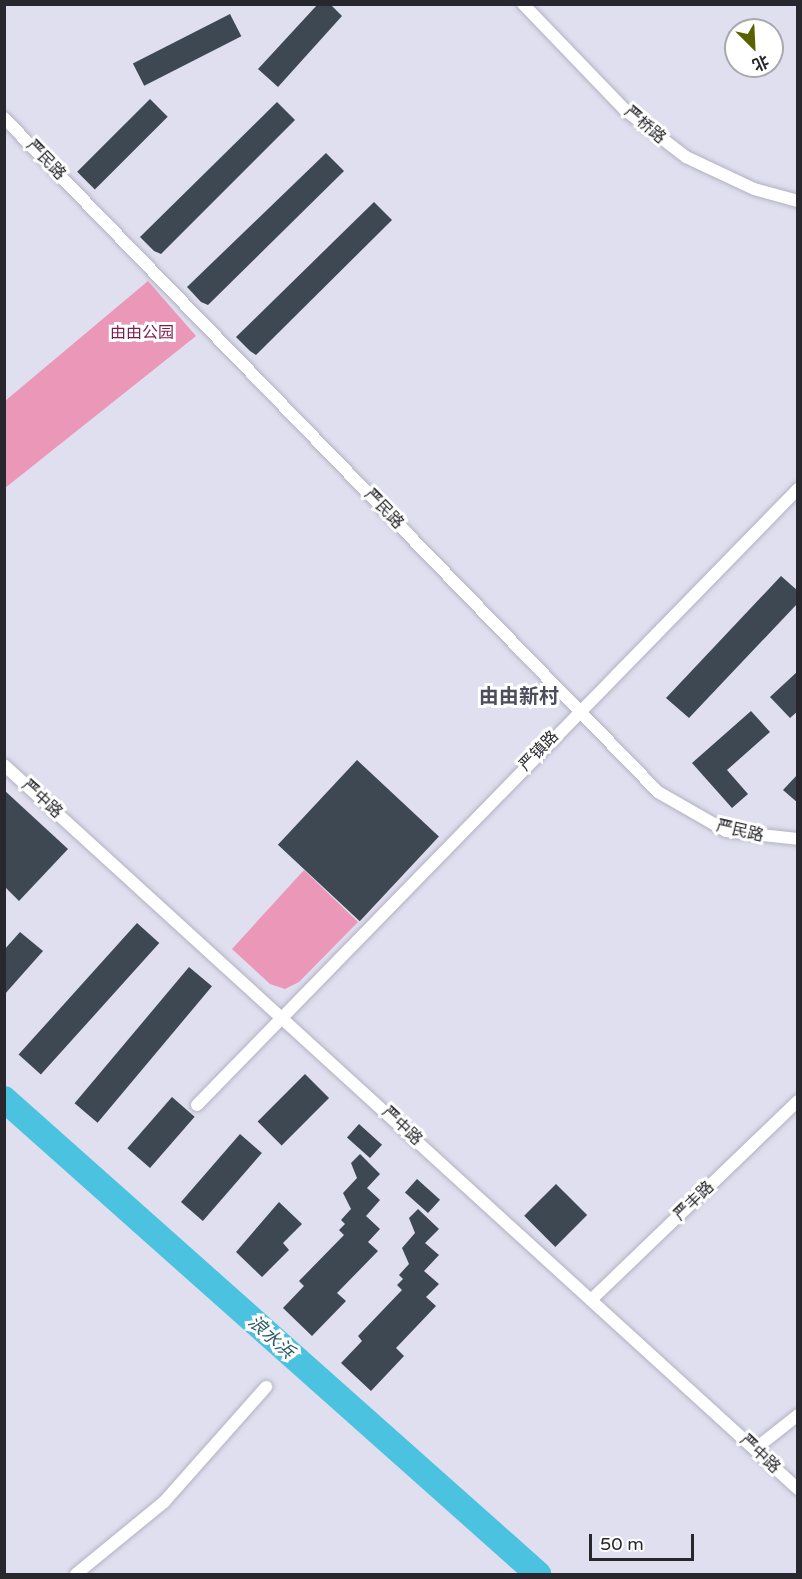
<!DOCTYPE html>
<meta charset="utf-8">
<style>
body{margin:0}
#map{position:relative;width:802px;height:1579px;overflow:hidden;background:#dfdfef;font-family:"Varela Round","Noto Sans SC",sans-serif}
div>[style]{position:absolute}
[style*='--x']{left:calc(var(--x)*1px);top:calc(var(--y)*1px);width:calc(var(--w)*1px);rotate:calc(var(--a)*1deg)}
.green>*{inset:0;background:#ea97b8}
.river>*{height:26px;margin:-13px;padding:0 13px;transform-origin:13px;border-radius:13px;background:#4bc2df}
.building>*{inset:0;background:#3e4852;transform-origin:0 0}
.roads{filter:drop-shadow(0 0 2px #b1b1c1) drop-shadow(0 0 2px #b1b1c1)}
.street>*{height:12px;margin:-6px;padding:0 6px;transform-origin:6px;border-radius:6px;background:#fff}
span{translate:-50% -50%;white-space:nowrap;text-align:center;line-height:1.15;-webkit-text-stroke:6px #fff;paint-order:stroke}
.street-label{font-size:16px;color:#28272d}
.park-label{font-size:16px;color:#7e1a4d}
.water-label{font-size:18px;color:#2c5d6a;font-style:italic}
.quarter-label{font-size:20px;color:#4e4d5b;font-weight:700}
.frame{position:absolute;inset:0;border:6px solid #28272d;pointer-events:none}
.north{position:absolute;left:724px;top:18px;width:60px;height:60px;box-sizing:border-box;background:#fff;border:2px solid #a9a9ab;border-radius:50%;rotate:156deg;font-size:16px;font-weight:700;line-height:24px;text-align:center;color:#28272d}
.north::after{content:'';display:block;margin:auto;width:21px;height:27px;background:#5a6200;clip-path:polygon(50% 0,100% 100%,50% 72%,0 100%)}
.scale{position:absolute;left:589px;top:1534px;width:105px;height:27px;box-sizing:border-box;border:3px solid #28272d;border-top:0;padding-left:8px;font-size:18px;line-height:21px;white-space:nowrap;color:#28272d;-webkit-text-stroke:4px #fff;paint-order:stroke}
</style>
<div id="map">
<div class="green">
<i style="clip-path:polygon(148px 281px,196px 336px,5px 488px,5px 401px)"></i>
<i style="clip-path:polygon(304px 870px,358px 922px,299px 982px,285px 989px,270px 984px,232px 949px)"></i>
</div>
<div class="river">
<i style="--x:4;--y:1099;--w:715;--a:41.65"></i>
</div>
<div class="building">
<i style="clip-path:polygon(318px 4px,330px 4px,342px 16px,278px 87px,258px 69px)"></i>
<i style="left:230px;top:14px;width:25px;height:109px;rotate:63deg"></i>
<i style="left:150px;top:99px;width:25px;height:103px;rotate:45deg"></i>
<i style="clip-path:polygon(277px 102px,295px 120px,161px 254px,154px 251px,140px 237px)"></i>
<i style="clip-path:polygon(326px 153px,344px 171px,208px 305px,201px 302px,187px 287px)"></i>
<i style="clip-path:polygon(374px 202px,392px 220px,256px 355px,250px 351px,236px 337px)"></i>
<i style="clip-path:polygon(781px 576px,798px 591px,798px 603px,689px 718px,666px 698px)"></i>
<i style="clip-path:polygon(798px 671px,798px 711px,790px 718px,770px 697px)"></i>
<i style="clip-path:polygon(751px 711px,770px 732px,727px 770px,748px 794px,732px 808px,692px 763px)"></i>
<i style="left:357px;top:760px;width:112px;height:116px;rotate:43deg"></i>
<i style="clip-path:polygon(798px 774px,798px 803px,783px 790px)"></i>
<i style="clip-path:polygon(4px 790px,68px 849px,19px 901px,4px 886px)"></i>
<i style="left:137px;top:923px;width:30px;height:177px;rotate:42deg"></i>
<i style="clip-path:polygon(20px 932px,43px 951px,4px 995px,4px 950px)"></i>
<i style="left:189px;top:967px;width:30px;height:178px;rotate:40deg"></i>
<i style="left:305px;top:1074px;width:34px;height:67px;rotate:45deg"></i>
<i style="left:172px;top:1097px;width:30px;height:68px;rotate:41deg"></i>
<i style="left:359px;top:1124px;width:31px;height:18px;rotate:42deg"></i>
<i style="left:240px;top:1134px;width:29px;height:90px;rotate:41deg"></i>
<i style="clip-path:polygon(360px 1154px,380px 1174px,367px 1188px,380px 1200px,366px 1216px,380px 1229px,368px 1242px,378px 1251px,337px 1293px,346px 1301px,312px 1336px,283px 1308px,304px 1286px,299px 1281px,344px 1235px,339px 1230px,345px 1224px,341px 1220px,351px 1209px,343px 1193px,357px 1178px,351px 1163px)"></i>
<i style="left:417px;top:1179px;width:31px;height:18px;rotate:42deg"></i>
<i style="left:556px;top:1184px;width:44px;height:45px;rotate:45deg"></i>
<i style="clip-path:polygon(279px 1202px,302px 1224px,283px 1243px,289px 1250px,262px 1277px,236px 1252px)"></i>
<i style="clip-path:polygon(418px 1209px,439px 1229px,425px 1243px,439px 1255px,424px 1271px,439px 1284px,426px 1297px,436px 1306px,396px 1348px,404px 1356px,371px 1391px,341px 1363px,362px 1341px,358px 1336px,402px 1290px,397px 1285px,403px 1279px,399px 1275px,409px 1264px,402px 1248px,415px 1233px,409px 1218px)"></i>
</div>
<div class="roads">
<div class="street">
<i style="--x:523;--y:4;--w:147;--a:46.1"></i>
<i style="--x:625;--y:110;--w:77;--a:37.6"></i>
<i style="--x:686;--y:157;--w:75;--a:25.2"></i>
<i style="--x:754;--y:189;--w:46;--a:15.3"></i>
<i style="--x:4;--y:118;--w:939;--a:45.86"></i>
<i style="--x:658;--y:792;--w:78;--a:29.8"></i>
<i style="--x:726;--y:831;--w:72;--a:6.3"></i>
<i style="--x:4;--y:765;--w:1075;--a:42.36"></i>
<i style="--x:197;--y:1105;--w:861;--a:-45.71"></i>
<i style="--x:591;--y:1300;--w:287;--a:-43.9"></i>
<i style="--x:755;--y:1449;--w:55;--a:-38.3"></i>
<i style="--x:76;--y:1574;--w:114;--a:-39.3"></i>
<i style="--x:164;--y:1502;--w:154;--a:-48.4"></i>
</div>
</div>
<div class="street-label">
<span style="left:645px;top:125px;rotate:40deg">严桥路</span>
<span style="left:46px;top:160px;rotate:46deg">严民路</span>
<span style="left:384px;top:509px;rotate:46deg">严民路</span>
<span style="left:539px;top:751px;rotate:-46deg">严镇路</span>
<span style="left:42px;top:799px;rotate:42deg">严中路</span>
<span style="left:740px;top:831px;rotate:13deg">严民路</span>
<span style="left:402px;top:1126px;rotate:43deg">严中路</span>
<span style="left:694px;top:1201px;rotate:-44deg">严丰路</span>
<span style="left:760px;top:1454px;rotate:43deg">严中路</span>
</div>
<div class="park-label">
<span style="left:142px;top:333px">由由公园</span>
</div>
<div class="water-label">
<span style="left:271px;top:1337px;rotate:42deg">浪水浜</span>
</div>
<div class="quarter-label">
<span style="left:519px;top:697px">由由新村</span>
</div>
<div class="frame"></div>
<div class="north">北</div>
<div class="scale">50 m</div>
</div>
